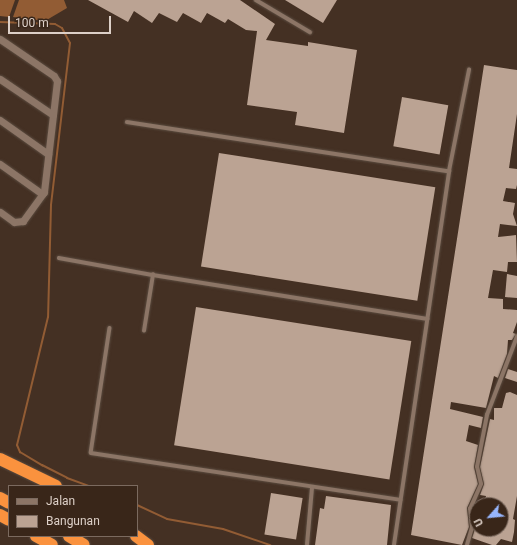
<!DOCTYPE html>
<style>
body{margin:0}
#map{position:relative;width:517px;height:545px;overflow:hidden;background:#443023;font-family:Roboto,sans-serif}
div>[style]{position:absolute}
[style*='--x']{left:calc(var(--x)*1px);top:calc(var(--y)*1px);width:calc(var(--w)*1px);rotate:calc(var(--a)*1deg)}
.water>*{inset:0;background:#925c34}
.stream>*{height:2px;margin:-1px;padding:0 1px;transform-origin:1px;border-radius:1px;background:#925c34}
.building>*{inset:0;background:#bba393;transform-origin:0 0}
.roads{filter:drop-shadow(0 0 1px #5b4c40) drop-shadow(0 0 1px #5b4c40)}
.lane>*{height:3.5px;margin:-1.75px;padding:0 1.75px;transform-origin:1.75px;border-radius:1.75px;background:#8c7566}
.street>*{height:7px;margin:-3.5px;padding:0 3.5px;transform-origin:3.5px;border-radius:3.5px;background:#8c7566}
.highway>*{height:12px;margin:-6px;padding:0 6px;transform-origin:6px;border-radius:6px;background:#fa923e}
span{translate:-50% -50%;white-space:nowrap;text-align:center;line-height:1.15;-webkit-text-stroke:4px #392619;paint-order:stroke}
.legend{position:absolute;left:8px;top:485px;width:130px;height:52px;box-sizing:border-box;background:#392619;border:1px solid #7b6a5f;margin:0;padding:5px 7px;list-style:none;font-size:12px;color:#ddd0c8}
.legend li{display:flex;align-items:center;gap:8px;height:20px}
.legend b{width:20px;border:1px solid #7b6a5f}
.north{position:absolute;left:469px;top:497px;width:40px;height:40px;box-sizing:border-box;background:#392619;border:1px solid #7b6a5f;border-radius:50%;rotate:243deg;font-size:11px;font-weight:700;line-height:16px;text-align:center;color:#ddd0c8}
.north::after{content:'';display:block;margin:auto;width:14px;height:18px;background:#97b6fd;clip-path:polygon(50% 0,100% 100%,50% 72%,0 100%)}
.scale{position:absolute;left:8px;top:16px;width:103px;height:18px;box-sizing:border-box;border:2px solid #ddd0c8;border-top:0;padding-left:5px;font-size:12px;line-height:14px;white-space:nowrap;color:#ddd0c8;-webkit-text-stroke:3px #392619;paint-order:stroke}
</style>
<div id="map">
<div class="water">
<i style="clip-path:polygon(0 0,15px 0,9px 17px,0 16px)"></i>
<i style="clip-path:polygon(19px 0,64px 0,67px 8px,45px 21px,13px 17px)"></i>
</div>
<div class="stream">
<i style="--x:0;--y:22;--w:55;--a:2.1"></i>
<i style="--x:55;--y:24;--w:8;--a:30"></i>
<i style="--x:62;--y:28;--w:17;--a:62"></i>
<i style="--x:70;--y:43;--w:163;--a:96.7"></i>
<i style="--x:51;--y:205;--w:112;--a:91.5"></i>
<i style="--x:48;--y:317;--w:132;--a:103.6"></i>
<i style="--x:17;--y:445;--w:8;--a:67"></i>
<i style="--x:20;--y:452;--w:26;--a:31"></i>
<i style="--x:42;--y:465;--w:28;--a:27"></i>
<i style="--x:67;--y:478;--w:23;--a:20"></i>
<i style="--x:137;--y:505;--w:33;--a:25"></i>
<i style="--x:167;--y:519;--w:57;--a:10.1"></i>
<i style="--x:223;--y:529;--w:50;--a:18.8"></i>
</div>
<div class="building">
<i style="clip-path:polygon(88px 0,240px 0,275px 24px,266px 40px,308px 46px,308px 42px,357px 50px,344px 133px,295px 125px,297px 112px,247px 105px,257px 31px,246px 30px,228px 19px,225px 23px,207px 13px,201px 23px,183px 13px,177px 22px,159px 13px,152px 23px,134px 11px,128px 22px)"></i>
<i style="clip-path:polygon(285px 0,337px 0,323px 23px)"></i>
<i style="clip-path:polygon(484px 65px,517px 70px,517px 114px,509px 168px,517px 169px,517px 185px,516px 189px,506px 188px,503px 201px,515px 203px,513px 214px,517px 226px,500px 224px,498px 237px,516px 235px,517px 262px,508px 262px,507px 272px,493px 270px,488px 298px,503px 299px,503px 309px,517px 310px,517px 322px,513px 333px,516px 334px,512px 340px,508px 340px,507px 354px,498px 378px,494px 376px,486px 408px,451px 402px,450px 409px,483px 417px,481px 428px,469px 425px,466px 441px,478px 445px,474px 467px,478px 484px,467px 508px,469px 527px,462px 545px,411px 535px)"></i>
<i style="left:402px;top:97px;width:47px;height:50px;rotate:10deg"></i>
<i style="left:219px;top:153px;width:219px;height:115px;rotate:9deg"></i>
<i style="clip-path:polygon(507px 274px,517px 276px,517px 298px,505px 297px)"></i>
<i style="left:196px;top:307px;width:218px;height:140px;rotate:9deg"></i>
<i style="clip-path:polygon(508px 369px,517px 372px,517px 382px,505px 378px)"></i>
<i style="clip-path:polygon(510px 392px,517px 395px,517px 496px,513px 519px,515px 520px,514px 532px,512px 542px,501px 539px,496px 545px,492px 545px,472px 538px,475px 529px,501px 529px,501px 505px,484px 505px,486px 496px,480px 495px,484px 484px,480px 467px,490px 419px,494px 420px,494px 408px,502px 408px,506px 393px)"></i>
<i style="left:271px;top:493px;width:32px;height:42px;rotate:9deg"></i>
<i style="clip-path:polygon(326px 496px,391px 505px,387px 545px,315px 545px,320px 508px,324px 509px)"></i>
<i style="clip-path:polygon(474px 508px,477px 509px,475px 525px,473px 510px)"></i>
</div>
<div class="roads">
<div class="lane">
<i style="--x:256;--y:0;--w:63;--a:30.7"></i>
<i style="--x:127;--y:122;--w:326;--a:8.7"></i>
<i style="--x:59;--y:258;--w:96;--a:10.3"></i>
<i style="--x:153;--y:275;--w:278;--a:9.1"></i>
<i style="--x:110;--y:328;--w:126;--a:98.6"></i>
<i style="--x:91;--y:453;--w:313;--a:8.6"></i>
<i style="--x:144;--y:331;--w:57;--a:-80.9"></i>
<i style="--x:307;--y:545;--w:57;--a:-85"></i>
<i style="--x:394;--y:545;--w:378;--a:-81.6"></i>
<i style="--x:449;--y:171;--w:103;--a:-78.8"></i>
<i style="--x:467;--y:545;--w:19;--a:-74"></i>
<i style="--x:472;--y:527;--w:18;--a:-96"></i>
<i style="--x:470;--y:509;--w:27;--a:-66"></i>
<i style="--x:481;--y:484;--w:17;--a:-103"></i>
<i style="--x:477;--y:467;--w:53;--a:-79.1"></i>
<i style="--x:487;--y:415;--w:84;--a:-69"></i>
</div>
<div class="street">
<i style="--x:0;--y:39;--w:65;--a:34.4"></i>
<i style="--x:54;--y:76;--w:6;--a:59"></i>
<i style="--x:57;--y:81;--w:112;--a:96.7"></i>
<i style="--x:44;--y:192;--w:36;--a:126"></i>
<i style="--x:23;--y:221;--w:9;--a:174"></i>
<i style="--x:14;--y:222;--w:17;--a:-144"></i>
<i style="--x:0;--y:79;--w:64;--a:34.2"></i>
<i style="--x:0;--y:120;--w:59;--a:35.3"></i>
<i style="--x:0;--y:164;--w:52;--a:35.5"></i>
</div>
<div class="highway">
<i style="--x:0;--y:459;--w:62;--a:25.7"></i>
<i style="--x:0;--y:498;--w:10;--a:29"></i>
<i style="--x:0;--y:515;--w:10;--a:29"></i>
<i style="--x:36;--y:536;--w:18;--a:29"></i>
<i style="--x:69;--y:536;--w:17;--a:31"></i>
<i style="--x:136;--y:536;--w:15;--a:37"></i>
</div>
</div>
<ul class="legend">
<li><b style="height:5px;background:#8c7566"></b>Jalan</li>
<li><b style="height:11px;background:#bba393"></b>Bangunan</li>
</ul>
<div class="north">U</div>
<div class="scale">100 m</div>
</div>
